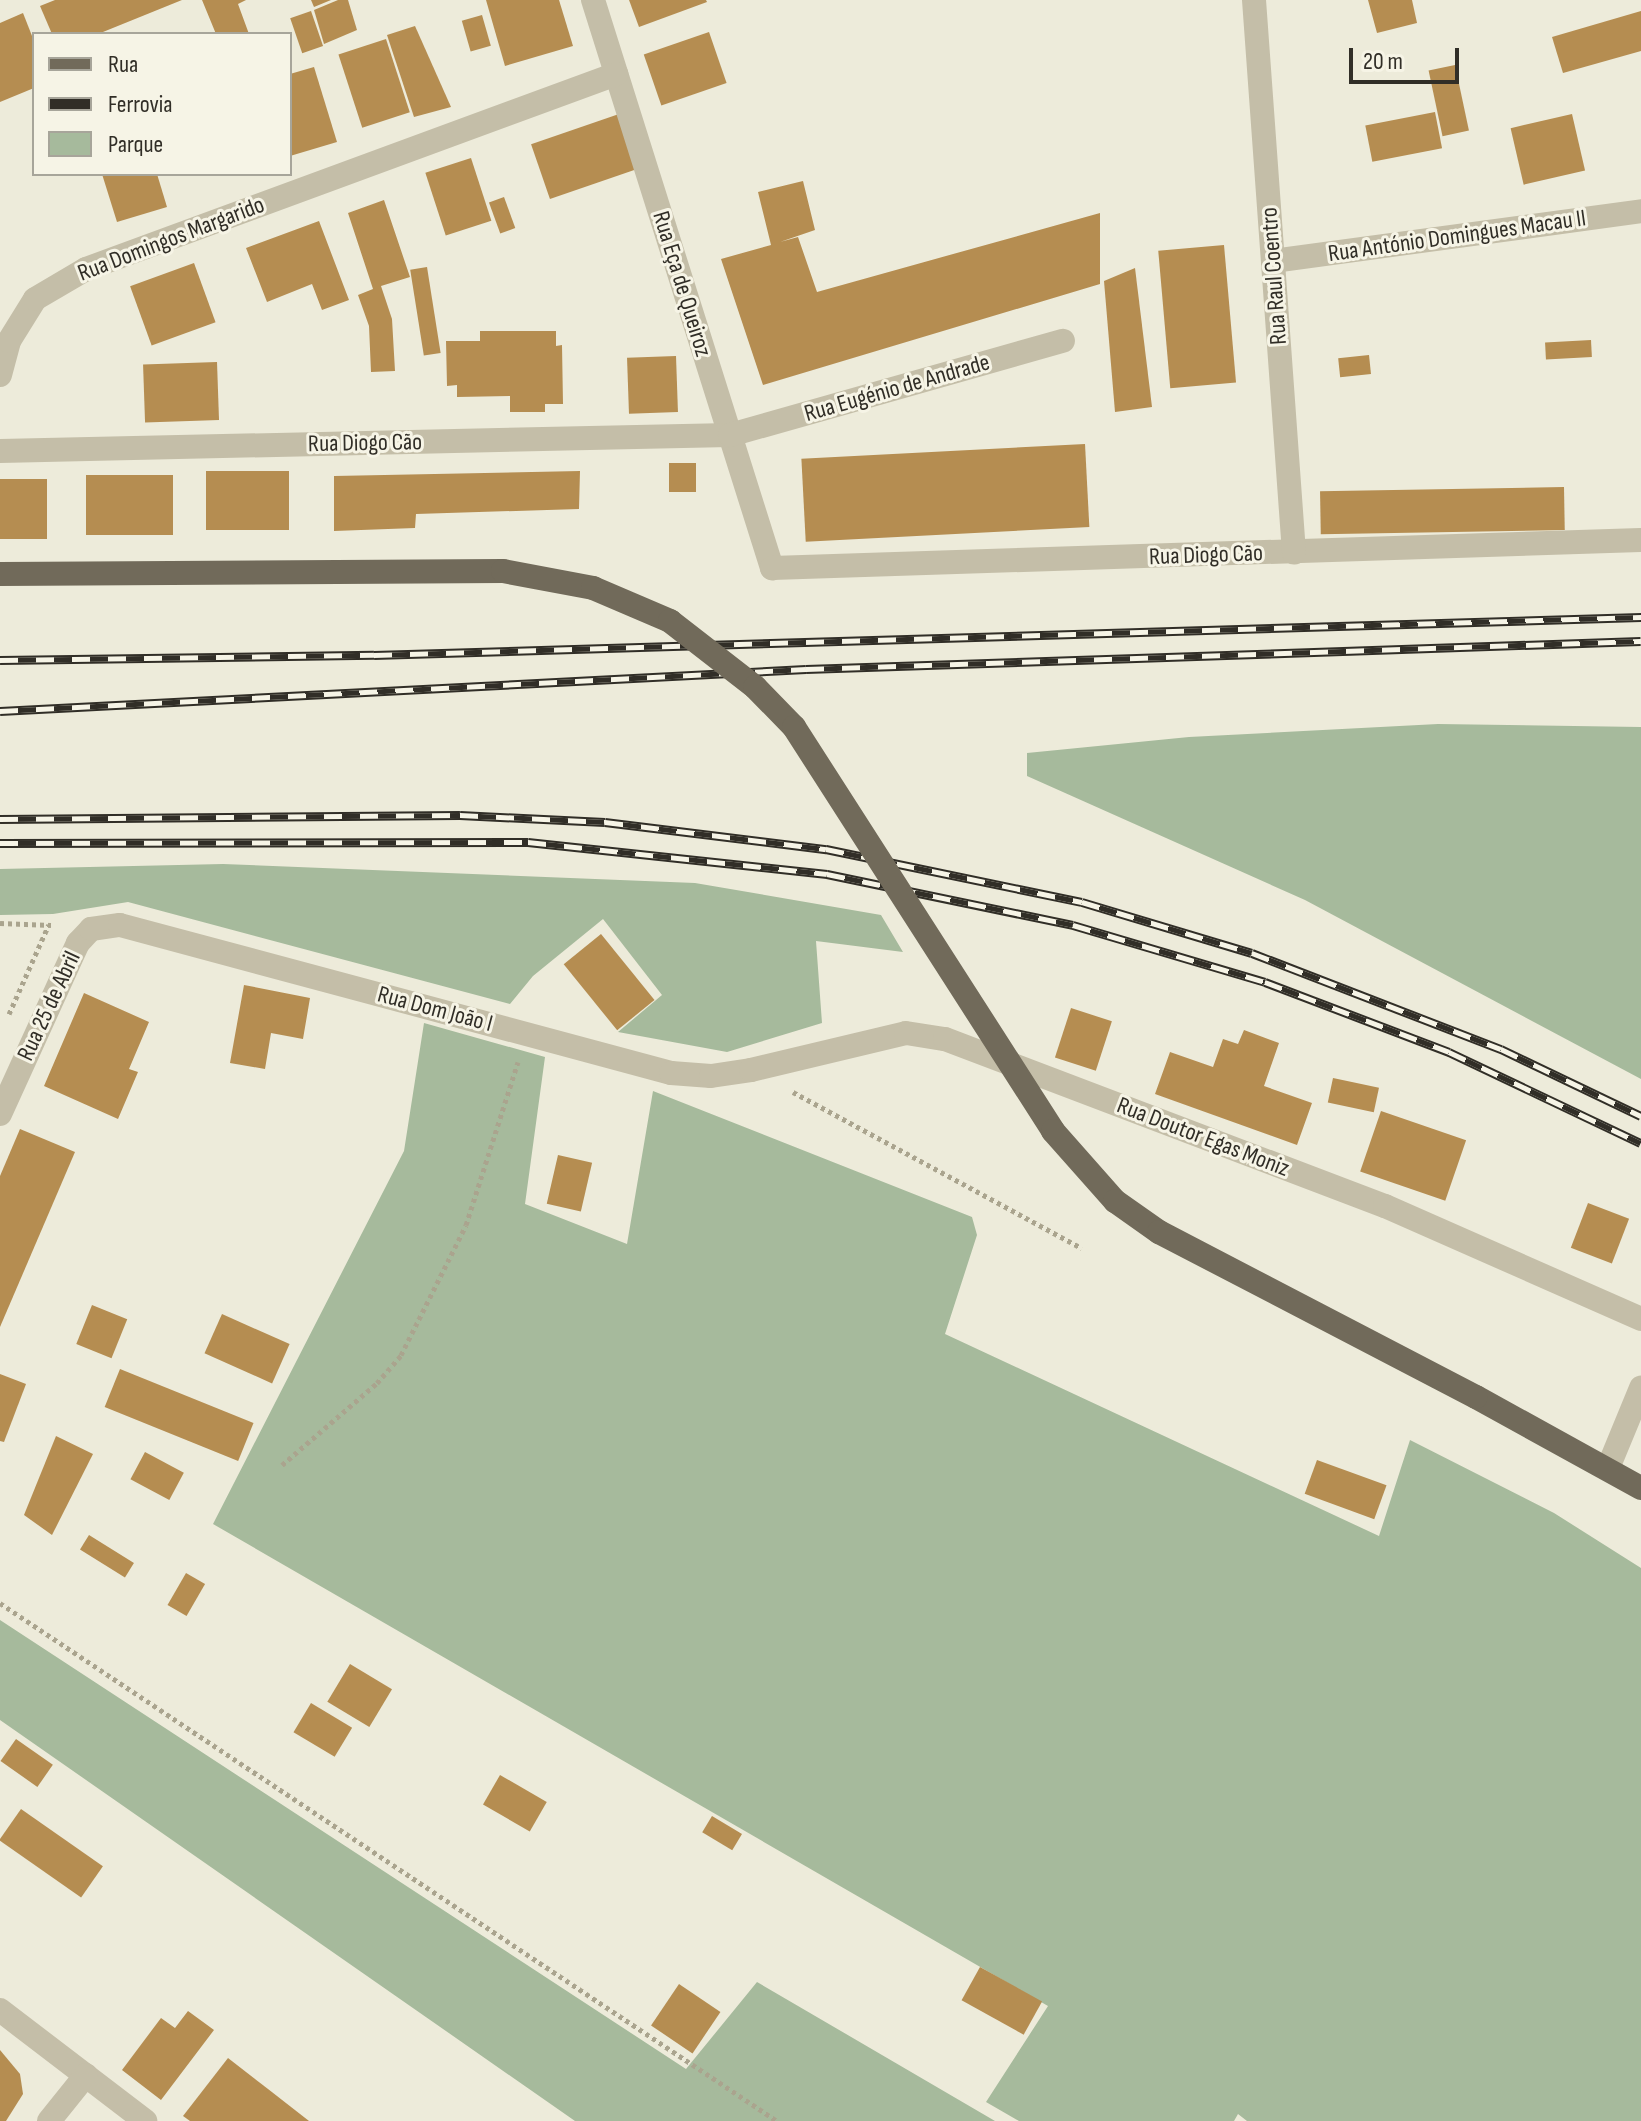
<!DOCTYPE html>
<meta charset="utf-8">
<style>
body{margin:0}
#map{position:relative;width:1641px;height:2121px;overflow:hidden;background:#edebda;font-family:"Sofia Sans Condensed",sans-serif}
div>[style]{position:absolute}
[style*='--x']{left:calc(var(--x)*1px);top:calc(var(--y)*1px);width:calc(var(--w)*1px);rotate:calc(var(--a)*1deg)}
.green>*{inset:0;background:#a6ba9c}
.building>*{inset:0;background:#b58d51;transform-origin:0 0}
.path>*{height:5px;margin-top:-2.5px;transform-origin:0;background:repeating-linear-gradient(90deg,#aaa48e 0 4px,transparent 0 8px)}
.minor>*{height:24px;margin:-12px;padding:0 12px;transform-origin:12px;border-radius:12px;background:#c4bea8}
.major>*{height:24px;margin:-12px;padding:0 12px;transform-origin:12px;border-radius:12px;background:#716a5a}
.rail>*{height:9px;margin-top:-4.5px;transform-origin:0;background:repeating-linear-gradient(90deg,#f6f4e6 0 18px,#312e27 0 36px);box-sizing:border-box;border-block:2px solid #312e27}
.major-bridge>*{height:24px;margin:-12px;padding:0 12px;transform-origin:12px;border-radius:12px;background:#716a5a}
span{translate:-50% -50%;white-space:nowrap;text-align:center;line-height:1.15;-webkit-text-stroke:6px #f6f4e6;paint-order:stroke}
.street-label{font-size:24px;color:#312e27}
.legend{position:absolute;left:32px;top:32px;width:260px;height:144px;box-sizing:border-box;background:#f6f4e6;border:2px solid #a7a59a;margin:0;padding:10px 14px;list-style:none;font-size:24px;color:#312e27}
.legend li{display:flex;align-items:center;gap:16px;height:40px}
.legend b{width:40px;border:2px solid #a7a59a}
.scale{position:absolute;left:1349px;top:48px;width:110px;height:36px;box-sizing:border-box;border:4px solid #312e27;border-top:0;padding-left:10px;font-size:24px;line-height:28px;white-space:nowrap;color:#312e27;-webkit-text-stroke:6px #f6f4e6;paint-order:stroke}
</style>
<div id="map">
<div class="green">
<i style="clip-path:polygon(1438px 724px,1641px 727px,1641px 1079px,1305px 900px,1027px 776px,1027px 753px,1189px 737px)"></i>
<i style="clip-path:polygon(223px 864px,695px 883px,881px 915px,903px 952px,816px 941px,822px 1023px,727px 1052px,618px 1032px,662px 995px,603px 919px,533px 976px,510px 1004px,128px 902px,53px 914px,0 915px,0 869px)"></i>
<i style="clip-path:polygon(424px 1023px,545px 1057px,525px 1204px,627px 1244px,653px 1091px,972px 1217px,977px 1235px,945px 1334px,1379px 1536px,1410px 1440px,1554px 1513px,1641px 1568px,1641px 2121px,1247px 2121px,1238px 2114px,1234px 2121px,1019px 2121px,986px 2102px,1048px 2006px,213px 1524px,404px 1151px)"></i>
<i style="clip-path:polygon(0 1620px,686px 2069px,757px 1982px,995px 2121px,575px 2121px,0 1720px)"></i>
</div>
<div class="building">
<i style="clip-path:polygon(55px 0,182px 0,98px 34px,52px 34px,40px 6px)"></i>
<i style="clip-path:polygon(202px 0,246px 0,238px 4px,249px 34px,216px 34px)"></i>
<i style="clip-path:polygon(311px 0,331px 0,314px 7px)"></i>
<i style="clip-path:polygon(338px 0,348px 0,357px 30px,324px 44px,314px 10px)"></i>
<i style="clip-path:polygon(486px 0,559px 0,573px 46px,505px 66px)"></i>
<i style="clip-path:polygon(629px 0,706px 0,707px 2px,639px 27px)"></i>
<i style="clip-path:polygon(1368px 0,1412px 0,1417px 23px,1377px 33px)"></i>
<i style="left:311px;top:11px;width:37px;height:22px;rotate:71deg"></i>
<i style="clip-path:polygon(1641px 11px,1641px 51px,1563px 73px,1552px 37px)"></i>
<i style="clip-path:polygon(23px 13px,34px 41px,34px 88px,0 102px,0 23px)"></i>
<i style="left:482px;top:15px;width:32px;height:21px;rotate:74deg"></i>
<i style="clip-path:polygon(415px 26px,451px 107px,414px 117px,387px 35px)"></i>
<i style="left:709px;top:32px;width:54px;height:69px;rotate:71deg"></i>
<i style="left:386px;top:39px;width:77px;height:50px;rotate:72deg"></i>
<i style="left:1455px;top:65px;width:67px;height:27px;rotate:78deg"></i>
<i style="clip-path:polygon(314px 67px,337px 142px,290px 156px,290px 74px)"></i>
<i style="left:1435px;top:112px;width:37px;height:71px;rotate:79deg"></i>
<i style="left:619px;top:114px;width:58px;height:93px;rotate:71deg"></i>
<i style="left:1572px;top:114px;width:58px;height:63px;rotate:77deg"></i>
<i style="left:471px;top:158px;width:66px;height:48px;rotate:72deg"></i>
<i style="clip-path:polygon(102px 174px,157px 174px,167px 207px,117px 222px)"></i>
<i style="clip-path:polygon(803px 181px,815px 230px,780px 242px,798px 237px,817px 292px,1100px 213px,1100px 284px,763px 385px,721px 259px,771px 245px,758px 192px)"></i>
<i style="left:504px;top:197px;width:33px;height:16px;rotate:70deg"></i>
<i style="clip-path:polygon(384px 200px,410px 277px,381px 286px,392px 319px,395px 371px,371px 372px,369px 326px,358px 295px,373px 289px,348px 213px)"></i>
<i style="clip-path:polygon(319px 221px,349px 300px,322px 310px,312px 284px,267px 302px,246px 248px)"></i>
<i style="left:1224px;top:245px;width:138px;height:66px;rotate:85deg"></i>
<i style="left:194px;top:263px;width:63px;height:68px;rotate:70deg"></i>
<i style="left:427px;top:267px;width:87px;height:17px;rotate:81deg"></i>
<i style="clip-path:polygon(1135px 268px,1152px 407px,1115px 412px,1104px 281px)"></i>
<i style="clip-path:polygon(480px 331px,556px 331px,556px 346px,562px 345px,563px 404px,545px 404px,545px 412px,510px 412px,510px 396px,457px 397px,457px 385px,447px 386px,446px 341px,480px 341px)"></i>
<i style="left:1591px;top:340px;width:17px;height:46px;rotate:87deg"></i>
<i style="left:1369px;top:355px;width:19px;height:31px;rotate:84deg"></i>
<i style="left:676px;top:356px;width:56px;height:49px;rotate:88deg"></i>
<i style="left:217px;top:362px;width:58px;height:74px;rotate:88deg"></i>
<i style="left:1085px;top:444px;width:83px;height:284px;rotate:87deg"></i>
<i style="left:696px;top:463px;width:29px;height:27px;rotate:90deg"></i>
<i style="left:289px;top:471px;width:59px;height:83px;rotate:90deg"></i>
<i style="clip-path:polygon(580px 471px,579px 509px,416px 514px,415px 528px,334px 531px,334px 476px)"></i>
<i style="left:173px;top:475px;width:60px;height:87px;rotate:90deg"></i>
<i style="left:47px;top:479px;width:60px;height:47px;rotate:90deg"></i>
<i style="left:1564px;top:487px;width:43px;height:244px;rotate:89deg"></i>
<i style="left:601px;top:934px;width:85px;height:48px;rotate:51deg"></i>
<i style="clip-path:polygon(244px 985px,310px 998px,303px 1039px,271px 1033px,265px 1069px,230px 1063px)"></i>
<i style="clip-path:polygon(84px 993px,149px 1022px,129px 1069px,138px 1072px,118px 1119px,44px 1086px)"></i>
<i style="left:1071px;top:1008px;width:43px;height:52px;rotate:18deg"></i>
<i style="clip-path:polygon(1244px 1030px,1279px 1043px,1264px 1086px,1312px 1103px,1297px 1145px,1155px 1094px,1170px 1052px,1213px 1067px,1223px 1039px,1238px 1044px)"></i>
<i style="left:1333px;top:1078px;width:47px;height:25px;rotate:12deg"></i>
<i style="left:1381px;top:1111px;width:90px;height:64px;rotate:19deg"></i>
<i style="clip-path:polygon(20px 1129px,75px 1152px,0 1327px,0 1176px)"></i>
<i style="left:558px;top:1155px;width:35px;height:50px;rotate:13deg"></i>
<i style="left:1588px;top:1203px;width:44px;height:48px;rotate:21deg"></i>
<i style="left:92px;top:1305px;width:38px;height:42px;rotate:22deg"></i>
<i style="left:222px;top:1314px;width:74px;height:43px;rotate:24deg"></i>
<i style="left:120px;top:1369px;width:144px;height:41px;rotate:22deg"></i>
<i style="clip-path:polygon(0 1374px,26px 1384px,4px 1442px,0 1441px)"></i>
<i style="clip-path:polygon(56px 1436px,93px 1454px,52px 1535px,24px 1515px)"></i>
<i style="left:145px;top:1452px;width:44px;height:31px;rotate:28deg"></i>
<i style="left:1317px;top:1460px;width:74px;height:36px;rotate:20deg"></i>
<i style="left:89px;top:1535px;width:53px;height:17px;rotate:32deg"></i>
<i style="left:186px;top:1573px;width:22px;height:37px;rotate:30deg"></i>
<i style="left:350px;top:1664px;width:49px;height:44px;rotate:31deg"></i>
<i style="left:311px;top:1703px;width:48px;height:34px;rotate:31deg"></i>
<i style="left:16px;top:1739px;width:45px;height:27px;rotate:35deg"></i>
<i style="left:500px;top:1775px;width:54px;height:34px;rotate:30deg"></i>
<i style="left:21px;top:1809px;width:100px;height:38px;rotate:35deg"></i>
<i style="left:712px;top:1816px;width:35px;height:19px;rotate:31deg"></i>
<i style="left:980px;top:1967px;width:71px;height:38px;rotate:29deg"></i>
<i style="left:679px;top:1984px;width:50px;height:50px;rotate:34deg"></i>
<i style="clip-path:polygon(188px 2011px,214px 2030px,161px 2100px,122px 2070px,161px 2018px,175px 2028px)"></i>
<i style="clip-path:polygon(0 2050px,20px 2074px,23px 2094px,6px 2121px,0 2121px)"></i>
<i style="clip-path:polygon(228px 2058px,268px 2089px,309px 2121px,190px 2121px,183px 2116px)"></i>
</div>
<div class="path">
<i style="--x:0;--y:923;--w:51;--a:2.2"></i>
<i style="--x:9;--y:1014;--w:98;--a:-66"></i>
<i style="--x:793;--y:1092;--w:328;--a:28.4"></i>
<i style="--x:282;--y:1465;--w:125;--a:-40.8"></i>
<i style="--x:377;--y:1383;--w:37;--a:-49"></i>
<i style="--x:401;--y:1355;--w:145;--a:-63.4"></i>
<i style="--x:466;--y:1225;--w:171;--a:-72.3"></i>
<i style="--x:0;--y:1603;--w:934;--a:33.69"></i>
</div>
<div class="minor">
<i style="--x:593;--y:0;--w:596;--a:72.51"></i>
<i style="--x:772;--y:568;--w:869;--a:-1.85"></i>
<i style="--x:1254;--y:0;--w:554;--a:85.86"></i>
<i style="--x:1273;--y:261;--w:371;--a:-7.7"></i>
<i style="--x:0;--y:375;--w:35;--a:-75"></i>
<i style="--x:9;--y:341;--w:49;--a:-58.2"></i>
<i style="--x:35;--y:299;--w:59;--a:-30.5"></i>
<i style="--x:86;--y:269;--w:565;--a:-20.2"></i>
<i style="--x:0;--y:451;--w:730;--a:-1.26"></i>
<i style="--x:730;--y:435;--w:346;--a:-15.8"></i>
<i style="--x:0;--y:1114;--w:188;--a:-65.5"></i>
<i style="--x:78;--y:943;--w:19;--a:-47"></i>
<i style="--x:91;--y:929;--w:29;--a:-8"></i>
<i style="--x:120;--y:925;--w:571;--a:15.03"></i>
<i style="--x:671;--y:1073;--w:40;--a:4.3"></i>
<i style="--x:711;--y:1076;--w:40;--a:-8.5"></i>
<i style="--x:751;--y:1070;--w:159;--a:-13.4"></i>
<i style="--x:906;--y:1033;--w:39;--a:9"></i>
<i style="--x:945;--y:1039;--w:471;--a:20.8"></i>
<i style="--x:1385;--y:1206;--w:280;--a:23.8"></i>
<i style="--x:1608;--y:1468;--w:87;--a:-67.6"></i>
<i style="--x:0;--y:2010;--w:183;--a:37.4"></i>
<i style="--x:49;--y:2121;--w:59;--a:-51.2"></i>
</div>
<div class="major">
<i style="--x:1476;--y:1397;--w:188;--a:28.9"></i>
</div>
<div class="rail">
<i style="--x:0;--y:660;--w:374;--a:-0.8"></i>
<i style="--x:374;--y:655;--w:1268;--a:-1.72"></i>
<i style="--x:0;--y:711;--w:807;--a:-2.98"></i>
<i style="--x:806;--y:669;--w:835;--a:-1.92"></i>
<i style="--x:0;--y:819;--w:460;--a:-0.5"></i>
<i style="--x:460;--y:815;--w:145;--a:2.8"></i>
<i style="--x:605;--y:822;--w:223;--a:7"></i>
<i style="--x:826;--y:849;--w:261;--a:11.7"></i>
<i style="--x:1082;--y:902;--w:177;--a:16.7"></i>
<i style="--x:1252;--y:953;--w:267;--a:21.1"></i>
<i style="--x:1501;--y:1049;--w:155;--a:25.6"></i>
<i style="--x:0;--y:843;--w:528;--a:-0.11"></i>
<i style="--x:528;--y:842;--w:301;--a:6.1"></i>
<i style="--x:827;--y:874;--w:251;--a:11.7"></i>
<i style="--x:1073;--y:925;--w:200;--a:16.5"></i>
<i style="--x:1265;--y:982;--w:197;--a:20.8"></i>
<i style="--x:1449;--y:1052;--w:212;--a:25.4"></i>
</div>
<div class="major-bridge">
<i style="--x:0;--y:574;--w:503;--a:-0.34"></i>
<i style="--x:503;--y:571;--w:92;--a:10.7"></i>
<i style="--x:593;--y:588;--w:84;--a:23.2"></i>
<i style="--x:670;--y:621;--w:108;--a:37.8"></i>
<i style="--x:755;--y:687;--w:56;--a:45.7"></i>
<i style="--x:794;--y:727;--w:480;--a:57.3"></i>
<i style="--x:1053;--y:1131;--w:94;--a:48.5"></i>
<i style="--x:1115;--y:1201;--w:54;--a:35.2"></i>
<i style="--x:1159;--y:1232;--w:357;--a:27.5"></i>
</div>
<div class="street-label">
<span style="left:1457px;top:236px;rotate:-8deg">Rua António Domingues Macau II</span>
<span style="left:171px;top:239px;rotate:-21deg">Rua Domingos Margarido</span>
<span style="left:1274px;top:276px;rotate:-94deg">Rua Raul Coentro</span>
<span style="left:682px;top:284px;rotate:73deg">Rua Eça de Queiroz</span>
<span style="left:897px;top:388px;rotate:-16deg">Rua Eugénio de Andrade</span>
<span style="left:365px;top:443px;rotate:-1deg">Rua Diogo Cão</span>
<span style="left:1206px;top:555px;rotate:-2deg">Rua Diogo Cão</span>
<span style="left:49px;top:1006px;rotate:-65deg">Rua 25 de Abril</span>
<span style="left:435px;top:1009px;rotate:15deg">Rua Dom João I</span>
<span style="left:1203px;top:1137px;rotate:21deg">Rua Doutor Egas Moniz</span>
</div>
<ul class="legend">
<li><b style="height:10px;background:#716a5a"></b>Rua</li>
<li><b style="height:10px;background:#312e27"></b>Ferrovia</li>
<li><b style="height:22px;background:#a6ba9c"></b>Parque</li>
</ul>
<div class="scale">20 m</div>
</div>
